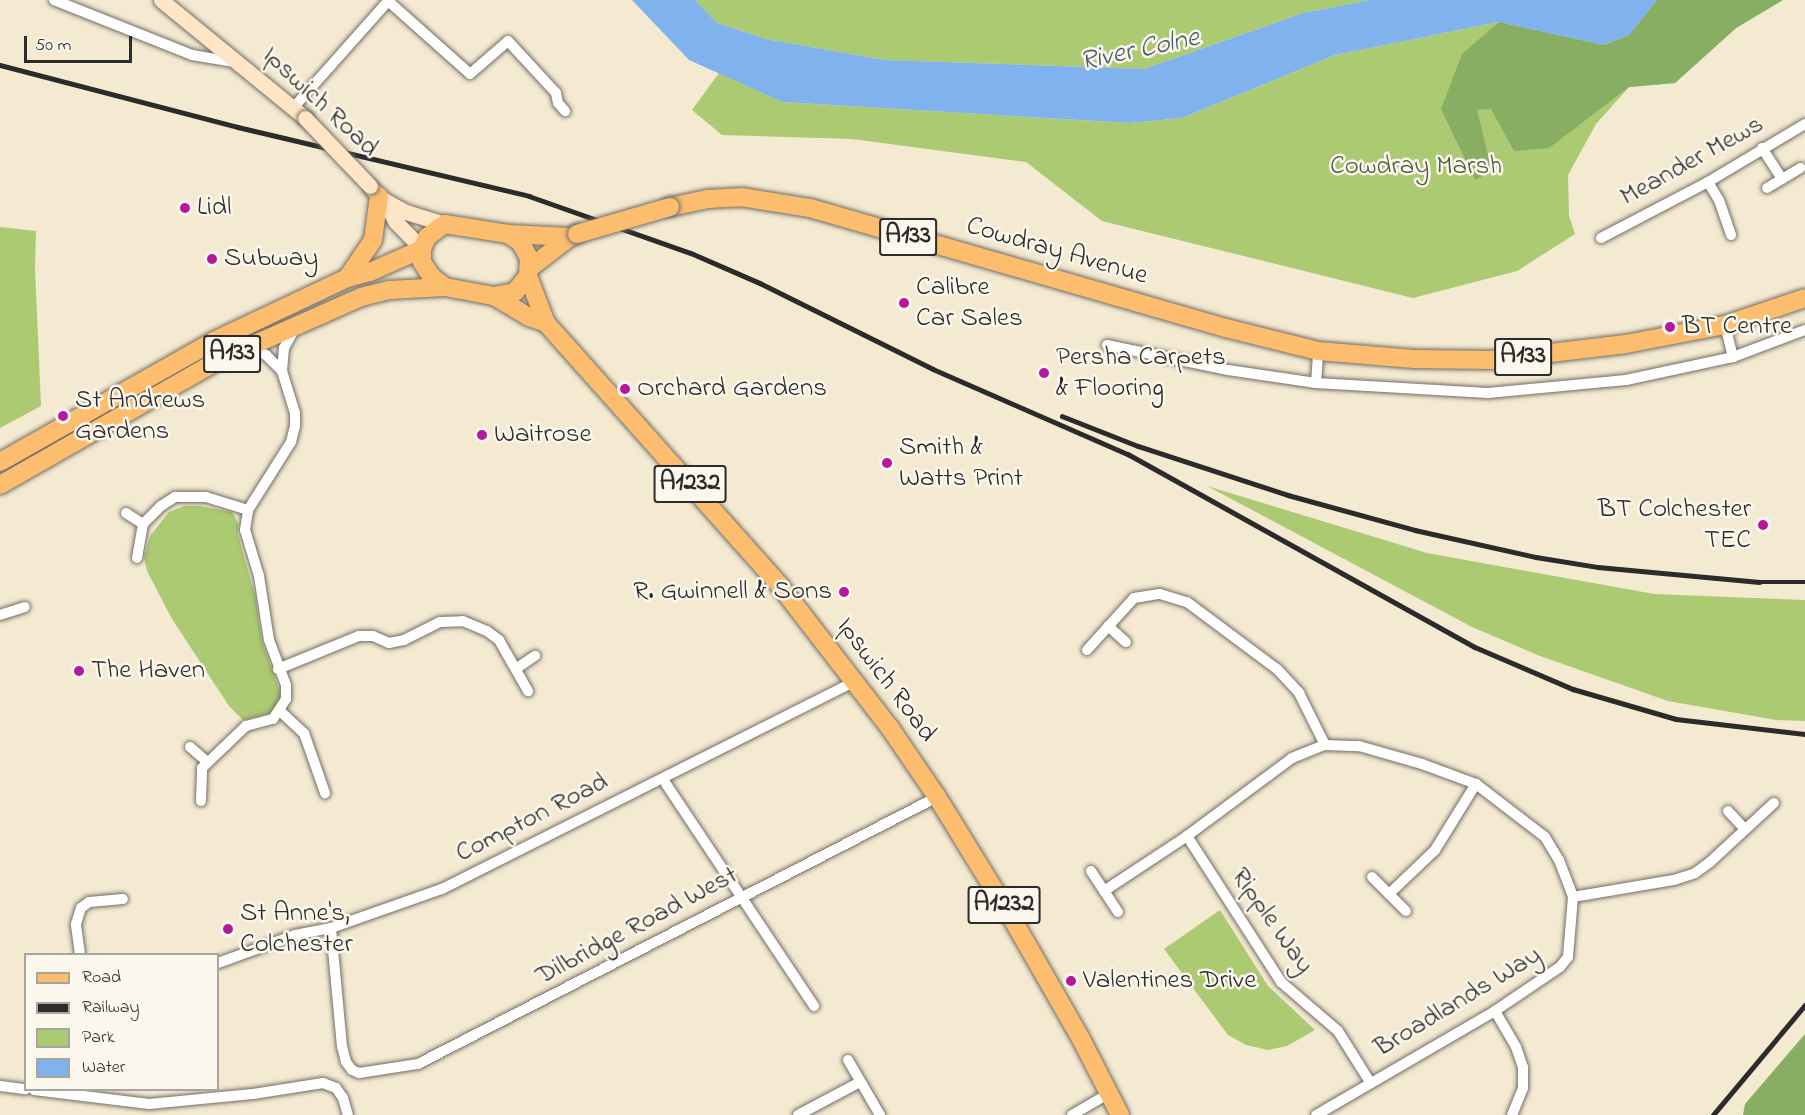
<!DOCTYPE html>
<style>
body{margin:0}
#map{position:relative;width:1805px;height:1115px;overflow:hidden;background:#f4e9d1;font-family:"Indie Flower",sans-serif}
div>[style]{position:absolute}
[style*='--x']{left:calc(var(--x)*1px);top:calc(var(--y)*1px);width:calc(var(--w)*1px);rotate:calc(var(--a)*1deg)}
.green>*{inset:0;background:#abca72}
.forest>*{inset:0;background:#88ae64}
.water>*{inset:0;background:#80b3ed}
.roads{filter:drop-shadow(0 0 2px #716e65) drop-shadow(0 0 2px #716e65)}
.street>*{height:10px;margin:-5px;padding:0 5px;transform-origin:5px;border-radius:5px;background:#fff}
.secondary>*{height:15px;margin:-7.5px;padding:0 7.5px;transform-origin:7.5px;border-radius:7.5px;background:#fee5c5}
.primary>*{height:18px;margin:-9px;padding:0 9px;transform-origin:9px;border-radius:9px;background:#fcbd6f}
.rail>*{height:4.5px;margin:-2.25px;padding:0 2.25px;transform-origin:2.25px;border-radius:2.25px;background:#2b2b2b}
.bridges{filter:drop-shadow(0 0 2px #716e65) drop-shadow(0 0 2px #716e65)}
.secondary-bridge>*{height:15px;margin:-7.5px;padding:0 7.5px;transform-origin:7.5px;border-radius:7.5px;background:#fee5c5}
.primary-bridge>*{height:18px;margin:-9px;padding:0 9px;transform-origin:9px;border-radius:9px;background:#fcbd6f}
.dots>*{width:16px;height:16px;translate:-50% -50%;box-sizing:border-box;border:3px solid #fbf7ec;border-radius:50%}
span{translate:-50% -50%;white-space:nowrap;text-align:center;line-height:1.15;-webkit-text-stroke:5px #fbf7ec;paint-order:stroke}
.shield-label span{padding:2px 4px;background:#fbf7ec;border:2px solid;border-radius:4px;-webkit-text-stroke-width:0}
.shield-label{font-size:26px;color:#2b2b2b;font-weight:700}
.street-label{font-size:27px;color:#2b2b2b}
.park-label{font-size:27px;color:#515b40}
.poi-label{font-size:27px;color:#2b2b2b}
.left{translate:0 -50%;text-align:left}
.right{translate:-100% -50%;text-align:right}
.water-label{font-size:28px;color:#495b6f;font-style:italic}
.legend{position:absolute;left:24px;top:953px;width:195px;height:138px;box-sizing:border-box;background:#fbf7ec;border:2px solid #a8a59f;margin:0;padding:8px 10px;list-style:none;font-size:18px;color:#2b2b2b}
.legend li{display:flex;align-items:center;gap:12px;height:30px}
.legend b{width:30px;border:2px solid #a8a59f}
.scale{position:absolute;left:24px;top:36px;width:108px;height:27px;box-sizing:border-box;border:3px solid #2b2b2b;border-top:0;padding-left:8px;font-size:18px;line-height:21px;white-space:nowrap;color:#2b2b2b;-webkit-text-stroke:4px #fbf7ec;paint-order:stroke}
</style>
<div id="map">
<div class="green">
<i style="clip-path:polygon(695px 0,1370px 0,1303px 13px,1144px 69px,885px 60px,766px 39px,717px 23px)"></i>
<i style="clip-path:polygon(1657px 0,1783px 0,1736px 28px,1675px 83px,1629px 87px,1596px 124px,1568px 175px,1569px 216px,1575px 234px,1517px 271px,1413px 298px,1102px 221px,1026px 162px,852px 139px,722px 135px,692px 110px,719px 73px,782px 102px,1129px 123px,1182px 118px,1335px 55px,1499px 22px,1604px 45px,1629px 35px)"></i>
<i style="clip-path:polygon(0 227px,36px 231px,35px 268px,41px 406px,0 428px)"></i>
<i style="clip-path:polygon(1207px 486px,1427px 553px,1654px 594px,1805px 600px,1805px 721px,1776px 720px,1668px 701px,1540px 656px,1472px 627px)"></i>
<i style="clip-path:polygon(184px 506px,200px 506px,232px 512px,238px 523px,238px 535px,255px 595px,262px 641px,281px 694px,279px 702px,270px 713px,243px 720px,229px 706px,172px 619px,147px 571px,144px 558px,150px 536px,169px 512px)"></i>
<i style="clip-path:polygon(1220px 910px,1268px 986px,1315px 1030px,1287px 1046px,1268px 1050px,1246px 1045px,1228px 1035px,1164px 949px)"></i>
</div>
<div class="forest">
<i style="clip-path:polygon(1657px 0,1783px 0,1736px 28px,1675px 83px,1629px 87px,1549px 148px,1514px 151px,1491px 109px,1477px 110px,1492px 171px,1475px 180px,1441px 109px,1462px 54px,1499px 22px,1604px 45px,1629px 35px)"></i>
<i style="clip-path:polygon(1805px 1034px,1805px 1115px,1743px 1115px,1745px 1104px)"></i>
</div>
<div class="water">
<i style="clip-path:polygon(632px 0,695px 0,717px 23px,766px 39px,885px 60px,1144px 69px,1303px 13px,1370px 0,1657px 0,1629px 35px,1604px 45px,1499px 22px,1335px 55px,1182px 118px,1129px 123px,782px 102px,689px 60px)"></i>
</div>
<div class="roads">
<div class="street">
<i style="--x:54;--y:0;--w:149;--a:21.7"></i>
<i style="--x:192;--y:55;--w:43;--a:9.5"></i>
<i style="--x:387;--y:0;--w:111;--a:41.7"></i>
<i style="--x:470;--y:74;--w:50;--a:-41"></i>
<i style="--x:508;--y:41;--w:71;--a:47.3"></i>
<i style="--x:556;--y:93;--w:10;--a:79"></i>
<i style="--x:558;--y:103;--w:11;--a:49"></i>
<i style="--x:294;--y:107;--w:142;--a:-48.4"></i>
<i style="--x:1762;--y:148;--w:37;--a:57"></i>
<i style="--x:1708;--y:182;--w:21;--a:59"></i>
<i style="--x:1719;--y:200;--w:37;--a:71"></i>
<i style="--x:1767;--y:188;--w:39;--a:-31"></i>
<i style="--x:1601;--y:238;--w:121;--a:-27.6"></i>
<i style="--x:1708;--y:182;--w:113;--a:-30.9"></i>
<i style="--x:1725;--y:325;--w:33;--a:76"></i>
<i style="--x:1107;--y:345;--w:124;--a:11.7"></i>
<i style="--x:1228;--y:370;--w:89;--a:8.4"></i>
<i style="--x:1316;--y:383;--w:172;--a:3.3"></i>
<i style="--x:1488;--y:393;--w:139;--a:-5.4"></i>
<i style="--x:1626;--y:380;--w:109;--a:-12.1"></i>
<i style="--x:1733;--y:357;--w:77;--a:-20.6"></i>
<i style="--x:248;--y:347;--w:20;--a:24"></i>
<i style="--x:266;--y:355;--w:23;--a:45"></i>
<i style="--x:282;--y:371;--w:23;--a:-85"></i>
<i style="--x:284;--y:348;--w:23;--a:-61"></i>
<i style="--x:1316;--y:383;--w:32;--a:-86"></i>
<i style="--x:126;--y:513;--w:20;--a:33"></i>
<i style="--x:137;--y:558;--w:35;--a:-80"></i>
<i style="--x:143;--y:524;--w:25;--a:-45"></i>
<i style="--x:161;--y:506;--w:17;--a:-33"></i>
<i style="--x:175;--y:497;--w:31;--a:0"></i>
<i style="--x:206;--y:497;--w:44;--a:17.2"></i>
<i style="--x:0;--y:615;--w:26;--a:-18"></i>
<i style="--x:1108;--y:626;--w:24;--a:42"></i>
<i style="--x:1087;--y:650;--w:70;--a:-47.9"></i>
<i style="--x:1134;--y:598;--w:26;--a:-9"></i>
<i style="--x:1160;--y:594;--w:28;--a:17"></i>
<i style="--x:1187;--y:602;--w:112;--a:36.7"></i>
<i style="--x:1277;--y:669;--w:33;--a:47"></i>
<i style="--x:1299;--y:693;--w:58;--a:63.4"></i>
<i style="--x:517;--y:668;--w:22;--a:-34"></i>
<i style="--x:278;--y:669;--w:87;--a:-22.2"></i>
<i style="--x:359;--y:636;--w:14;--a:0"></i>
<i style="--x:373;--y:636;--w:17;--a:24"></i>
<i style="--x:389;--y:643;--w:15;--a:-11"></i>
<i style="--x:404;--y:640;--w:40;--a:-26.6"></i>
<i style="--x:440;--y:622;--w:23;--a:-2"></i>
<i style="--x:463;--y:621;--w:26;--a:23"></i>
<i style="--x:487;--y:631;--w:15;--a:37"></i>
<i style="--x:499;--y:640;--w:59;--a:60.4"></i>
<i style="--x:280;--y:711;--w:33;--a:43"></i>
<i style="--x:304;--y:733;--w:64;--a:70.7"></i>
<i style="--x:190;--y:747;--w:23;--a:41"></i>
<i style="--x:666;--y:784;--w:267;--a:56.3"></i>
<i style="--x:201;--y:801;--w:33;--a:-88"></i>
<i style="--x:202;--y:768;--w:61;--a:-43.7"></i>
<i style="--x:246;--y:726;--w:28;--a:-15"></i>
<i style="--x:273;--y:719;--w:24;--a:-57"></i>
<i style="--x:286;--y:699;--w:14;--a:-90"></i>
<i style="--x:286;--y:685;--w:48;--a:-110.7"></i>
<i style="--x:269;--y:640;--w:65;--a:-98.9"></i>
<i style="--x:259;--y:576;--w:48;--a:-106.9"></i>
<i style="--x:245;--y:530;--w:20;--a:-81"></i>
<i style="--x:248;--y:510;--w:80;--a:-57.7"></i>
<i style="--x:291;--y:442;--w:16;--a:-76"></i>
<i style="--x:295;--y:426;--w:13;--a:-90"></i>
<i style="--x:295;--y:413;--w:44;--a:-107.2"></i>
<i style="--x:1728;--y:811;--w:25;--a:47"></i>
<i style="--x:1187;--y:836;--w:174;--a:57.2"></i>
<i style="--x:1281;--y:982;--w:75;--a:40.7"></i>
<i style="--x:1338;--y:1031;--w:60;--a:57.9"></i>
<i style="--x:1091;--y:871;--w:49;--a:56.6"></i>
<i style="--x:1372;--y:877;--w:48;--a:45"></i>
<i style="--x:1104;--y:891;--w:100;--a:-33.5"></i>
<i style="--x:1187;--y:836;--w:131;--a:-36.6"></i>
<i style="--x:1292;--y:758;--w:35;--a:-22"></i>
<i style="--x:1325;--y:745;--w:34;--a:2"></i>
<i style="--x:1359;--y:746;--w:66;--a:15.9"></i>
<i style="--x:1422;--y:764;--w:58;--a:20.3"></i>
<i style="--x:1476;--y:784;--w:87;--a:37.5"></i>
<i style="--x:1545;--y:837;--w:27;--a:59"></i>
<i style="--x:1559;--y:860;--w:40;--a:69"></i>
<i style="--x:1573;--y:897;--w:60;--a:94.8"></i>
<i style="--x:1568;--y:957;--w:13;--a:129"></i>
<i style="--x:1560;--y:967;--w:78;--a:145.9"></i>
<i style="--x:1495;--y:1011;--w:207;--a:149.8"></i>
<i style="--x:1389;--y:894;--w:64;--a:-43.7"></i>
<i style="--x:1435;--y:850;--w:78;--a:-58.2"></i>
<i style="--x:1573;--y:897;--w:102;--a:-9.6"></i>
<i style="--x:1674;--y:880;--w:22;--a:-18"></i>
<i style="--x:1695;--y:873;--w:19;--a:-36"></i>
<i style="--x:1710;--y:862;--w:87;--a:-42.7"></i>
<i style="--x:331;--y:928;--w:119;--a:84.7"></i>
<i style="--x:342;--y:1046;--w:16;--a:76"></i>
<i style="--x:346;--y:1062;--w:10;--a:53"></i>
<i style="--x:352;--y:1070;--w:8;--a:23"></i>
<i style="--x:359;--y:1073;--w:60;--a:-8.7"></i>
<i style="--x:418;--y:1064;--w:584;--a:-27.22"></i>
<i style="--x:80;--y:954;--w:30;--a:-98"></i>
<i style="--x:76;--y:924;--w:17;--a:-73"></i>
<i style="--x:81;--y:908;--w:10;--a:-37"></i>
<i style="--x:89;--y:902;--w:34;--a:-5"></i>
<i style="--x:218;--y:963;--w:82;--a:-20"></i>
<i style="--x:295;--y:935;--w:37;--a:-11"></i>
<i style="--x:331;--y:928;--w:118;--a:-19.4"></i>
<i style="--x:442;--y:889;--w:461;--a:-26.7"></i>
<i style="--x:1495;--y:1011;--w:42;--a:59.7"></i>
<i style="--x:1516;--y:1047;--w:21;--a:71"></i>
<i style="--x:1523;--y:1067;--w:21;--a:90"></i>
<i style="--x:1523;--y:1088;--w:29;--a:112"></i>
<i style="--x:848;--y:1060;--w:64;--a:59.8"></i>
<i style="--x:0;--y:1086;--w:26;--a:7"></i>
<i style="--x:34;--y:1090;--w:116;--a:6.9"></i>
<i style="--x:149;--y:1104;--w:104;--a:-5.5"></i>
<i style="--x:253;--y:1094;--w:71;--a:-8.9"></i>
<i style="--x:323;--y:1083;--w:14;--a:21"></i>
<i style="--x:336;--y:1088;--w:12;--a:55"></i>
<i style="--x:343;--y:1098;--w:18;--a:74"></i>
<i style="--x:798;--y:1115;--w:70;--a:-28"></i>
<i style="--x:1072;--y:1115;--w:42;--a:-30.3"></i>
</div>
<div class="secondary">
<i style="--x:161;--y:0;--w:186;--a:39.3"></i>
<i style="--x:372;--y:189;--w:16;--a:43"></i>
<i style="--x:384;--y:200;--w:25;--a:29"></i>
<i style="--x:406;--y:212;--w:41;--a:17.1"></i>
<i style="--x:384;--y:200;--w:24;--a:62"></i>
<i style="--x:395;--y:221;--w:39;--a:46"></i>
</div>
<div class="primary">
<i style="--x:670;--y:207;--w:38;--a:-12"></i>
<i style="--x:707;--y:199;--w:34;--a:-3"></i>
<i style="--x:741;--y:197;--w:70;--a:9.1"></i>
<i style="--x:810;--y:208;--w:433;--a:16.1"></i>
<i style="--x:1226;--y:328;--w:95;--a:14"></i>
<i style="--x:1318;--y:351;--w:96;--a:4.8"></i>
<i style="--x:1414;--y:359;--w:78;--a:0.7"></i>
<i style="--x:1492;--y:360;--w:135;--a:-6.8"></i>
<i style="--x:1626;--y:344;--w:101;--a:-10.9"></i>
<i style="--x:1725;--y:325;--w:84;--a:-18.6"></i>
<i style="--x:530;--y:268;--w:51;--a:-37.8"></i>
<i style="--x:528;--y:276;--w:50;--a:69"></i>
<i style="--x:546;--y:323;--w:353;--a:48.3"></i>
<i style="--x:781;--y:587;--w:178;--a:52.3"></i>
<i style="--x:890;--y:728;--w:83;--a:55.7"></i>
<i style="--x:937;--y:797;--w:139;--a:58.3"></i>
<i style="--x:1010;--y:915;--w:143;--a:60.2"></i>
<i style="--x:1081;--y:1039;--w:85;--a:62.8"></i>
<i style="--x:347;--y:278;--w:46;--a:-55.6"></i>
<i style="--x:373;--y:240;--w:44;--a:-82.2"></i>
<i style="--x:445;--y:287;--w:18;--a:-142"></i>
<i style="--x:431;--y:276;--w:17;--a:-123"></i>
<i style="--x:422;--y:262;--w:13;--a:-90"></i>
<i style="--x:422;--y:249;--w:13;--a:-67"></i>
<i style="--x:427;--y:237;--w:22;--a:-36"></i>
<i style="--x:445;--y:224;--w:64;--a:9"></i>
<i style="--x:508;--y:234;--w:62;--a:2.8"></i>
<i style="--x:570;--y:237;--w:8;--a:-23"></i>
<i style="--x:494;--y:296;--w:41;--a:31"></i>
<i style="--x:529;--y:317;--w:18;--a:19"></i>
<i style="--x:0;--y:462;--w:246;--a:-29.5"></i>
<i style="--x:214;--y:341;--w:147;--a:-25.3"></i>
<i style="--x:347;--y:278;--w:24;--a:-15"></i>
<i style="--x:370;--y:272;--w:57;--a:-23.9"></i>
<i style="--x:0;--y:485;--w:252;--a:-29.7"></i>
<i style="--x:219;--y:360;--w:155;--a:-23.9"></i>
<i style="--x:361;--y:297;--w:29;--a:-14"></i>
<i style="--x:389;--y:290;--w:56;--a:-3.1"></i>
<i style="--x:445;--y:287;--w:50;--a:10.4"></i>
<i style="--x:494;--y:296;--w:21;--a:-11"></i>
<i style="--x:515;--y:292;--w:21;--a:-51"></i>
<i style="--x:528;--y:276;--w:18;--a:-87"></i>
<i style="--x:529;--y:258;--w:17;--a:-118"></i>
<i style="--x:521;--y:243;--w:16;--a:-145"></i>
</div>
</div>
<div class="rail">
<i style="--x:0;--y:65;--w:246;--a:14.6"></i>
<i style="--x:238;--y:127;--w:299;--a:13.3"></i>
<i style="--x:529;--y:196;--w:172;--a:19.4"></i>
<i style="--x:691;--y:253;--w:75;--a:23.5"></i>
<i style="--x:760;--y:283;--w:193;--a:26.4"></i>
<i style="--x:933;--y:369;--w:213;--a:23.6"></i>
<i style="--x:1128;--y:454;--w:397;--a:29.1"></i>
<i style="--x:1475;--y:647;--w:107;--a:23.2"></i>
<i style="--x:1573;--y:689;--w:107;--a:16.2"></i>
<i style="--x:1676;--y:719;--w:130;--a:6.6"></i>
<i style="--x:1062;--y:416;--w:82;--a:21.5"></i>
<i style="--x:1138;--y:446;--w:158;--a:18.1"></i>
<i style="--x:1288;--y:495;--w:132;--a:15.4"></i>
<i style="--x:1415;--y:530;--w:124;--a:12.6"></i>
<i style="--x:1536;--y:557;--w:63;--a:9.2"></i>
<i style="--x:1598;--y:567;--w:162;--a:5.3"></i>
<i style="--x:1759;--y:582;--w:46;--a:0"></i>
<i style="--x:1713;--y:1115;--w:143;--a:-50.1"></i>
</div>
<div class="bridges">
<div class="secondary-bridge">
<i style="--x:305;--y:118;--w:94;--a:46.3"></i>
</div>
<div class="primary-bridge">
<i style="--x:577;--y:234;--w:97;--a:-16.2"></i>
</div>
</div>
<div class="dots">
<i style="left:185px;top:208px;background:#b5179e"></i>
<i style="left:212px;top:259px;background:#b5179e"></i>
<i style="left:904px;top:303px;background:#b5179e"></i>
<i style="left:1670px;top:327px;background:#b5179e"></i>
<i style="left:1044px;top:373px;background:#b5179e"></i>
<i style="left:625px;top:389px;background:#b5179e"></i>
<i style="left:63px;top:416px;background:#b5179e"></i>
<i style="left:482px;top:435px;background:#b5179e"></i>
<i style="left:887px;top:463px;background:#b5179e"></i>
<i style="left:1763px;top:525px;background:#b5179e"></i>
<i style="left:844px;top:592px;background:#b5179e"></i>
<i style="left:79px;top:671px;background:#b5179e"></i>
<i style="left:228px;top:929px;background:#b5179e"></i>
<i style="left:1071px;top:981px;background:#b5179e"></i>
</div>
<div class="shield-label">
<span style="left:908px;top:237px">A133</span>
<span style="left:232px;top:354px">A133</span>
<span style="left:1523px;top:357px">A133</span>
<span style="left:690px;top:484px">A1232</span>
<span style="left:1004px;top:905px">A1232</span>
</div>
<div class="street-label">
<span style="left:320px;top:102px;rotate:43deg">Ipswich Road</span>
<span style="left:1692px;top:161px;rotate:-29deg">Meander Mews</span>
<span style="left:1057px;top:251px;rotate:16deg">Cowdray Avenue</span>
<span style="left:886px;top:680px;rotate:53deg">Ipswich Road</span>
<span style="left:532px;top:818px;rotate:-27deg">Compton Road</span>
<span style="left:1272px;top:921px;rotate:55deg">Ripple Way</span>
<span style="left:637px;top:926px;rotate:-28deg">Dilbridge Road West</span>
<span style="left:1458px;top:1002px;rotate:-31deg">Broadlands Way</span>
</div>
<div class="park-label">
<span style="left:1416px;top:167px">Cowdray Marsh</span>
</div>
<div class="poi-label">
<span class="left" style="left:197px;top:208px">Lidl</span>
<span class="left" style="left:224px;top:259px">Subway</span>
<span class="left" style="left:916px;top:303px">Calibre<br>Car Sales</span>
<span class="left" style="left:1682px;top:327px">BT Centre</span>
<span class="left" style="left:1056px;top:373px">Persha Carpets<br>&amp; Flooring</span>
<span class="left" style="left:637px;top:389px">Orchard Gardens</span>
<span class="left" style="left:75px;top:416px">St Andrews<br>Gardens</span>
<span class="left" style="left:494px;top:435px">Waitrose</span>
<span class="left" style="left:899px;top:463px">Smith &amp;<br>Watts Print</span>
<span class="right" style="left:1751px;top:525px">BT Colchester<br>TEC</span>
<span class="right" style="left:832px;top:592px">R. Gwinnell &amp; Sons</span>
<span class="left" style="left:91px;top:671px">The Haven</span>
<span class="left" style="left:240px;top:929px">St Anne's,<br>Colchester</span>
<span class="left" style="left:1083px;top:981px">Valentines Drive</span>
</div>
<div class="water-label">
<span style="left:1140px;top:51px;rotate:-12deg">River Colne</span>
</div>
<ul class="legend">
<li><b style="height:8px;background:#fcbd6f"></b>Road</li>
<li><b style="height:8px;background:#2b2b2b"></b>Railway</li>
<li><b style="height:16px;background:#abca72"></b>Park</li>
<li><b style="height:16px;background:#80b3ed"></b>Water</li>
</ul>
<div class="scale">50 m</div>
</div>
